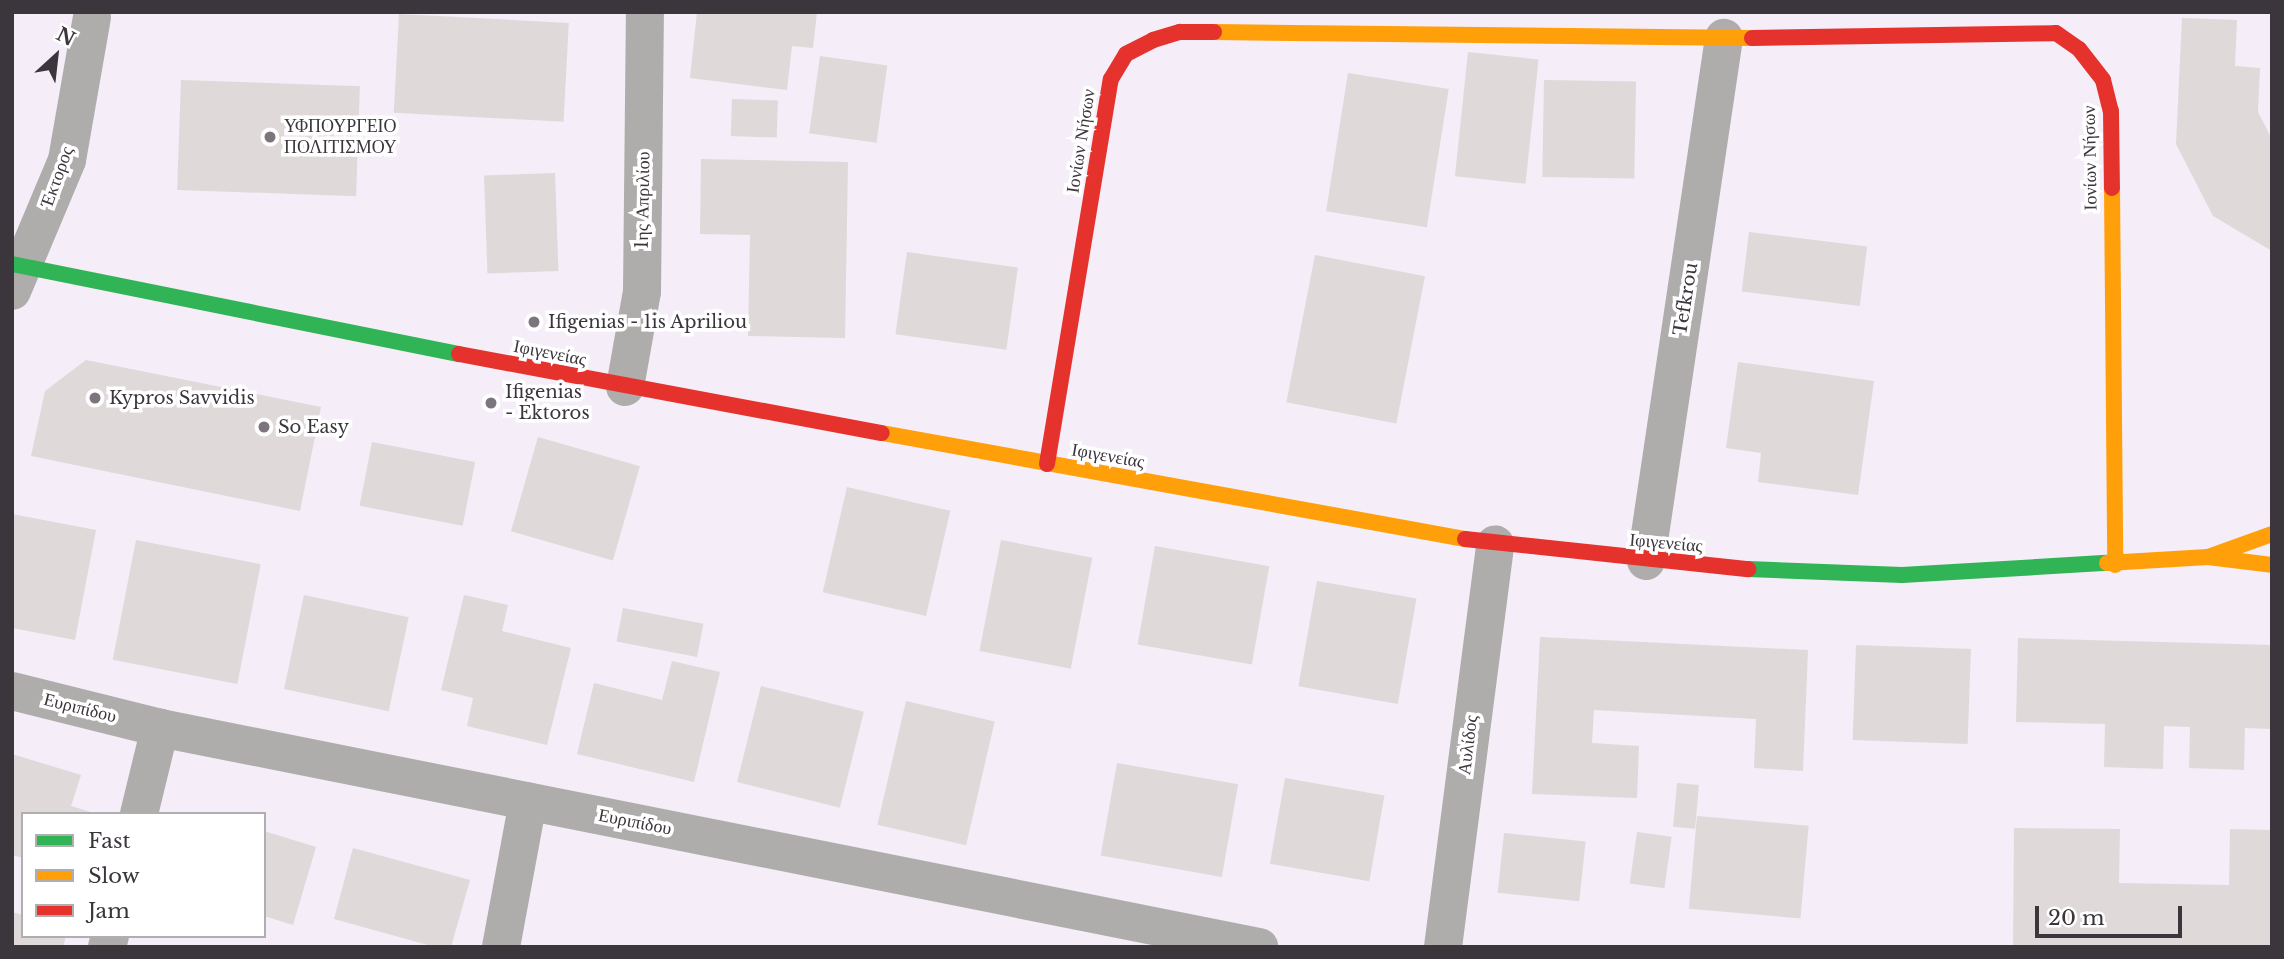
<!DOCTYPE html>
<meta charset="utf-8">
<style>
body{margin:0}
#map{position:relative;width:2284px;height:959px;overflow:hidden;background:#f5edf7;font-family:"Libre Baskerville",serif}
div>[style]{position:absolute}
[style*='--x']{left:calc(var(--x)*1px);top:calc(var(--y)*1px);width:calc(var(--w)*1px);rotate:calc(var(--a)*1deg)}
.building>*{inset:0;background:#dfd9d9;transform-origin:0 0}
.street>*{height:38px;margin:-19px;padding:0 19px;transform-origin:19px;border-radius:19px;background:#aeadab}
.fast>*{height:16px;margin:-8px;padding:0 8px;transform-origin:8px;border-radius:8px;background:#30b455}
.slow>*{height:16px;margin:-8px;padding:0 8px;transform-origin:8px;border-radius:8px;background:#ff9f0a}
.jam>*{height:16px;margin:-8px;padding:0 8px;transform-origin:8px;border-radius:8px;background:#e5322d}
.dots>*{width:19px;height:19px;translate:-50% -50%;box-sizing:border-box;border:4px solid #fff;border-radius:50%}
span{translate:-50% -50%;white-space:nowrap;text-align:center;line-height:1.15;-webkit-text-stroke:7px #fff;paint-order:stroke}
.poi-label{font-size:18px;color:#3b353c}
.left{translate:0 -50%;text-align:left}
.street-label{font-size:18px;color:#3b353c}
.frame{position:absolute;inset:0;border:14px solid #3b353c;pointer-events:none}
.legend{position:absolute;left:21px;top:812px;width:245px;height:126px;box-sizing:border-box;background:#fff;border:2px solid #b1aeb1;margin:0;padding:9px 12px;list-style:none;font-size:21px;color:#3b353c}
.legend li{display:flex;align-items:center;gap:14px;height:35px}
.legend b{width:35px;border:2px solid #b1aeb1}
.north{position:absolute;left:21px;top:21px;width:70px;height:70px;-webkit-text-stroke:5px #fff;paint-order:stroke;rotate:27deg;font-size:19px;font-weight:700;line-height:28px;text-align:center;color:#3b353c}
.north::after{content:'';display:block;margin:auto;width:24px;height:32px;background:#3b353c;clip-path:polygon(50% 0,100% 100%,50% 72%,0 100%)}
.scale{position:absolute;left:2035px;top:906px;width:147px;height:32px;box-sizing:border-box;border:4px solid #3b353c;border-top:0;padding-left:9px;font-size:21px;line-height:24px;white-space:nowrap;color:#3b353c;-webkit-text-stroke:5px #fff;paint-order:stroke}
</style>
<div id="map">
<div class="building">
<i style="clip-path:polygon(697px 12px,817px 12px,813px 48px,792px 46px,787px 90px,690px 78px)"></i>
<i style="left:399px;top:14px;width:170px;height:99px;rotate:3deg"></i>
<i style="clip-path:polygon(2182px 18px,2237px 20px,2235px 66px,2260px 68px,2258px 112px,2272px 139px,2272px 251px,2213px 216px,2176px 144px)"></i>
<i style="left:1468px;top:52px;width:71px;height:125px;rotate:6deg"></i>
<i style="left:820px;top:56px;width:68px;height:78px;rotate:8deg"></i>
<i style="left:1348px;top:73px;width:102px;height:140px;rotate:9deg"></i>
<i style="left:181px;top:80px;width:179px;height:110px;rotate:2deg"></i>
<i style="left:1544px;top:80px;width:92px;height:97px;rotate:1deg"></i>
<i style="left:732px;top:99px;width:46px;height:37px;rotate:2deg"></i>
<i style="clip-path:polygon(701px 159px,848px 162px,845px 338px,748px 336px,750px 235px,700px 234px)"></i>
<i style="left:555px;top:173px;width:98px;height:71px;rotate:88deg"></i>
<i style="left:1749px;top:232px;width:119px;height:60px;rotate:7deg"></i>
<i style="left:907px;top:252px;width:112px;height:83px;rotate:8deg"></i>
<i style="left:1315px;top:255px;width:112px;height:150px;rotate:11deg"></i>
<i style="clip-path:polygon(86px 360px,321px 407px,300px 511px,31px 456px,45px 391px)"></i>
<i style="clip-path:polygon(1738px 362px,1874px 381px,1858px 495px,1758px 482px,1761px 453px,1726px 448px)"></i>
<i style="left:538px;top:437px;width:106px;height:98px;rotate:16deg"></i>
<i style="left:372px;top:442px;width:105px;height:65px;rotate:11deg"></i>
<i style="left:847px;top:487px;width:106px;height:108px;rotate:13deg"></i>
<i style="clip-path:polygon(12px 514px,96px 530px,75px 640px,12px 628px)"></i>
<i style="left:136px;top:540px;width:127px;height:122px;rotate:11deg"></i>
<i style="left:1001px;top:540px;width:93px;height:113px;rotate:11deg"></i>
<i style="left:1155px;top:546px;width:116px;height:100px;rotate:10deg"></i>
<i style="left:1317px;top:581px;width:101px;height:107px;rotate:10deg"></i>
<i style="left:304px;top:595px;width:107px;height:96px;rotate:12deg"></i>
<i style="clip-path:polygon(464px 595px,508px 605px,502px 631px,571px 648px,547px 745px,467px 726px,473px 698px,441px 690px)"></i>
<i style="left:623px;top:608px;width:82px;height:34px;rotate:11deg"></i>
<i style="clip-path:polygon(1540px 637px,1808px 650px,1803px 771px,1754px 768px,1756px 719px,1594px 710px,1592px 743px,1639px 746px,1637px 798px,1532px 794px)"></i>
<i style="clip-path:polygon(2018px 638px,2272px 645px,2272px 729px,2245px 728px,2244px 770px,2189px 768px,2190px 727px,2164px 726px,2163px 769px,2104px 767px,2105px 724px,2016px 722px)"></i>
<i style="left:1856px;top:645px;width:115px;height:95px;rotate:2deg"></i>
<i style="clip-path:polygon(672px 661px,720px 672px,694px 782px,577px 754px,594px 683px,662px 700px)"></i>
<i style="left:761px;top:686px;width:106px;height:99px;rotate:14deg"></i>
<i style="left:906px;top:701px;width:91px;height:127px;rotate:13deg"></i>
<i style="clip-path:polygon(12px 754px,81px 775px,71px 806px,94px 813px,23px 814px,23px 858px,12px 855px)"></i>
<i style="left:1117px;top:763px;width:123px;height:94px;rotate:10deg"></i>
<i style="left:1285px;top:778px;width:101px;height:87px;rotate:10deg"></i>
<i style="left:1677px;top:783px;width:22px;height:44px;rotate:5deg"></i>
<i style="left:1697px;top:816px;width:112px;height:93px;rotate:5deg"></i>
<i style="clip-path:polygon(2014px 828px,2120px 829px,2119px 883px,2229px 885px,2230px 829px,2272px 830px,2272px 947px,2013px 947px)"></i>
<i style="clip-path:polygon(264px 831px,316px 847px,293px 925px,264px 916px)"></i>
<i style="left:1637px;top:832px;width:35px;height:52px;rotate:8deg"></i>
<i style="left:1504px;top:833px;width:82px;height:60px;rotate:6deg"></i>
<i style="clip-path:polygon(353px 848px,470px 880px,451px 947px,435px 947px,334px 919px)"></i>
<i style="clip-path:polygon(12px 912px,23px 915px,23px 936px,66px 936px,63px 947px,12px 947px)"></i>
</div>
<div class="street">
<i style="--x:12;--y:291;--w:142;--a:-67.2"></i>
<i style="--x:67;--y:160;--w:145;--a:-80.1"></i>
<i style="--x:625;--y:387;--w:97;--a:-79.9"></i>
<i style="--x:642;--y:292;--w:280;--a:-89.4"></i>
<i style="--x:1646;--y:561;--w:529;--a:-81.52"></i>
<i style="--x:12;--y:691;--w:153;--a:14"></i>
<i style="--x:160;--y:728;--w:1121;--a:11.27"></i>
<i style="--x:139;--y:814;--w:89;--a:-76.3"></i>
<i style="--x:107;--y:947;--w:11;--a:-75"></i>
<i style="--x:501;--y:947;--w:148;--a:-79.5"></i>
<i style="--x:1443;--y:947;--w:406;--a:-82.6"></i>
</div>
<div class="fast">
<i style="--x:12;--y:264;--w:456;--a:11.4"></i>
<i style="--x:1748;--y:569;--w:154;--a:2.2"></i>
<i style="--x:1902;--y:575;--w:205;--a:-3.4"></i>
</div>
<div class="slow">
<i style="--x:1214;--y:32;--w:538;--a:0.64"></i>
<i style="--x:2112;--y:188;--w:377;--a:89.5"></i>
<i style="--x:882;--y:433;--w:593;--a:10.3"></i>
<i style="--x:2208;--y:557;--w:68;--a:-19.8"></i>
<i style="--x:2107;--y:563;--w:101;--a:-3.4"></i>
<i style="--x:2208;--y:557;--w:64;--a:7.1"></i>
</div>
<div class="jam">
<i style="--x:1752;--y:38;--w:304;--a:-0.9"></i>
<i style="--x:2056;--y:33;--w:28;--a:35"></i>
<i style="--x:2079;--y:49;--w:39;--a:52"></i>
<i style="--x:2103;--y:80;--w:32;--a:76"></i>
<i style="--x:2111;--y:111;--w:77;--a:89.3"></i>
<i style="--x:459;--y:354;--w:430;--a:10.6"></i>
<i style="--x:1047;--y:464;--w:390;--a:-80.6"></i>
<i style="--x:1111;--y:79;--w:29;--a:-59"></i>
<i style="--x:1126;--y:54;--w:30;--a:-27"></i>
<i style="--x:1153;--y:40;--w:28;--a:-17"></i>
<i style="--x:1180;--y:32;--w:34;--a:0"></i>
<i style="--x:1465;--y:539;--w:285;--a:6.1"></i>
</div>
<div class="dots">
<i style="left:270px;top:137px;background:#7c757d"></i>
<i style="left:534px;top:322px;background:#7c757d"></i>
<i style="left:95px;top:398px;background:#7c757d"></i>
<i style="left:491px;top:403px;background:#7c757d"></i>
<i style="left:264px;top:427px;background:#7c757d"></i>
</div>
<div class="poi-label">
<span class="left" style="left:284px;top:137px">ΥΦΠΟΥΡΓΕΙΟ<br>ΠΟΛΙΤΙΣΜΟΥ</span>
<span class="left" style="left:548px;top:322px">Ifigenias - 1is Apriliou</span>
<span class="left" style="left:505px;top:403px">Ifigenias<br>- Ektoros</span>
<span class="left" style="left:109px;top:398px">Kypros Savvidis</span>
<span class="left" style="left:278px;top:427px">So Easy</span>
</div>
<div class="street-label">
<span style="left:1081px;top:141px;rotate:-81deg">Ιονίων Νήσων</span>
<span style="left:2090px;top:158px;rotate:-91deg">Ιονίων Νήσων</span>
<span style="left:57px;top:177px;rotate:-70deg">Έκτορος</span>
<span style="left:643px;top:200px;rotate:-89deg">1ης Απριλίου</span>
<span style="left:1686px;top:299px;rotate:-81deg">Tefkrou</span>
<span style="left:550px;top:353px;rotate:11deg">Ιφιγενείας</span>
<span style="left:1108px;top:456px;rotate:10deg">Ιφιγενείας</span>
<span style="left:1666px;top:543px;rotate:5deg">Ιφιγενείας</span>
<span style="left:80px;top:708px;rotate:14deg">Ευριπίδου</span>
<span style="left:1468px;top:745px;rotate:-83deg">Αυλίδος</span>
<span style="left:635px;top:822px;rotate:11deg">Ευριπίδου</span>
</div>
<div class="frame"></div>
<ul class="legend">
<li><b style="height:9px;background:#30b455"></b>Fast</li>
<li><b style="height:9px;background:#ff9f0a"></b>Slow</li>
<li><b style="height:9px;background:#e5322d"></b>Jam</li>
</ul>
<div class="north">N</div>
<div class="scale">20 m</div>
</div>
